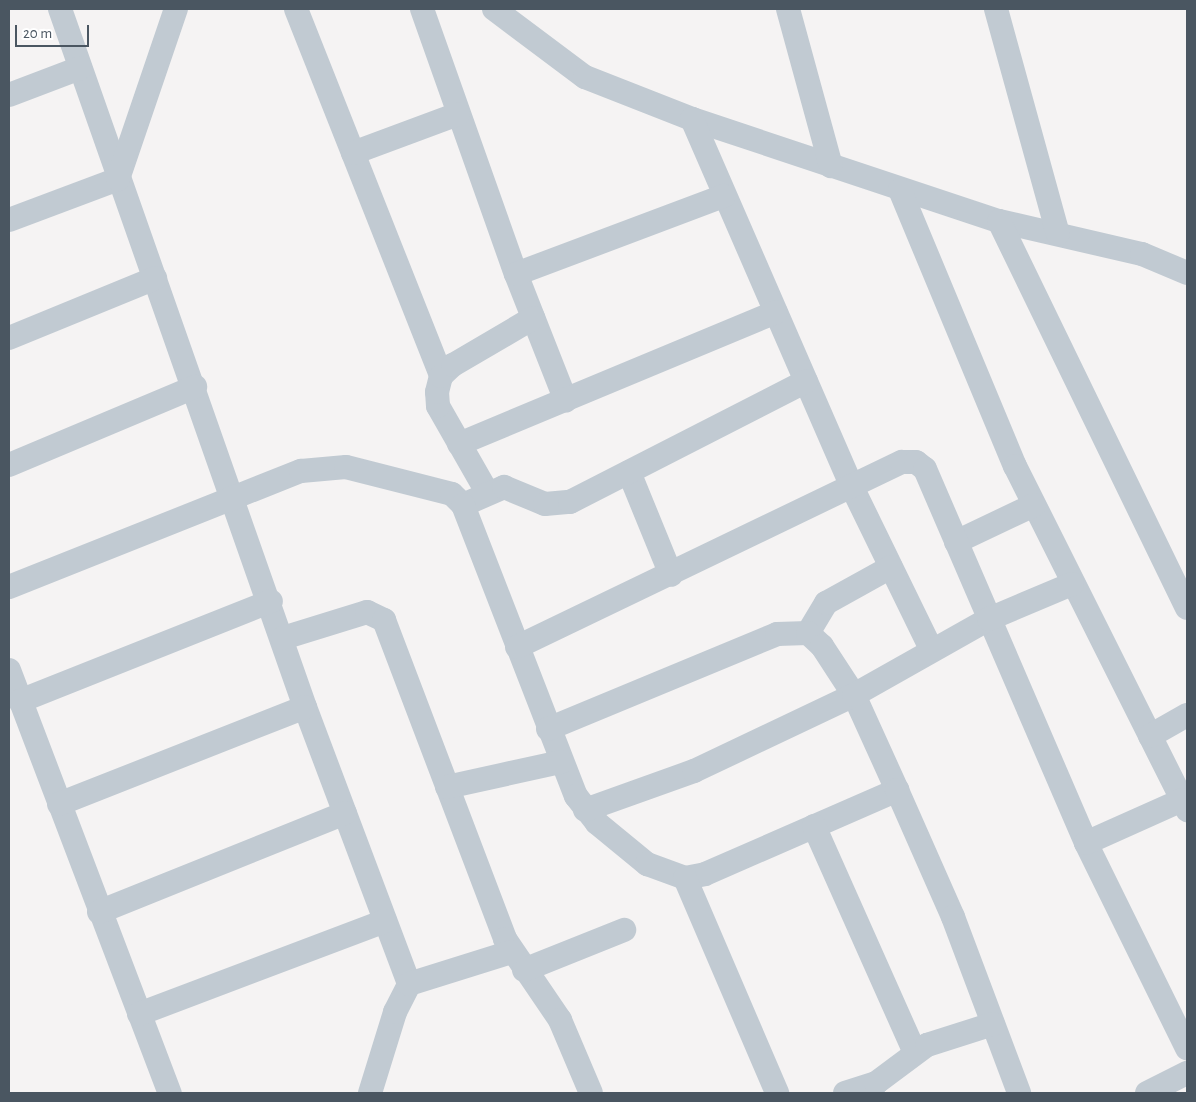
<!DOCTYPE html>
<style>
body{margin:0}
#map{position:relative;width:1196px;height:1102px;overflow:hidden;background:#f5f3f3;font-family:"Alegreya Sans",sans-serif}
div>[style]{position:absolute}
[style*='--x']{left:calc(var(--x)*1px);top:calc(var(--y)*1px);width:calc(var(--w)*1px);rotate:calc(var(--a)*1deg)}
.minor>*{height:24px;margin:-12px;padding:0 12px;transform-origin:12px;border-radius:12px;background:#c1cad2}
span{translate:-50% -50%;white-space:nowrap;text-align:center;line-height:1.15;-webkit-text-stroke:4px #fff;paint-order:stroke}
.frame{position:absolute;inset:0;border:10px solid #4a5661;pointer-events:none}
.scale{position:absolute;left:15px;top:25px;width:74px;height:22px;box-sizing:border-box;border:2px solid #4a5661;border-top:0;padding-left:6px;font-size:15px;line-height:18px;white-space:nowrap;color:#4a5661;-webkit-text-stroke:4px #fff;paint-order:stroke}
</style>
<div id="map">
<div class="minor">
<i style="--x:60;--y:9;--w:740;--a:70.66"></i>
<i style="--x:305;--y:707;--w:296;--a:69.4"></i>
<i style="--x:296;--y:9;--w:395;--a:68.4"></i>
<i style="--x:422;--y:9;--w:281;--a:70.5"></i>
<i style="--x:516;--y:274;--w:136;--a:68.5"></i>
<i style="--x:494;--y:9;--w:114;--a:36.8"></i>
<i style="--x:585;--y:77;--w:115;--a:21.4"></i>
<i style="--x:692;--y:119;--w:324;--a:18.4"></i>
<i style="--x:999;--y:221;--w:147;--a:13"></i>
<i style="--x:1142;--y:254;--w:49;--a:22.9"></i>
<i style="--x:788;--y:9;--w:163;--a:74.7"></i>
<i style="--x:996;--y:9;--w:233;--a:74.6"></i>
<i style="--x:9;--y:95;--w:76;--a:-20.8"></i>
<i style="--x:692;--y:119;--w:404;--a:66.5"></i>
<i style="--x:853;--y:489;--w:178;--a:64"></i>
<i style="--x:353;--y:153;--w:112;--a:-20.4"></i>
<i style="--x:900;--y:190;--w:299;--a:67.4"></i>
<i style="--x:1015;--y:466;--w:385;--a:63.4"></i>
<i style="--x:9;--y:220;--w:116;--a:-20.6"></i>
<i style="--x:118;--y:179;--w:180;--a:-71.2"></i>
<i style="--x:999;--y:221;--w:430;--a:64.1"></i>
<i style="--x:516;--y:274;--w:222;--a:-20.6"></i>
<i style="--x:9;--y:338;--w:158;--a:-22.3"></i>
<i style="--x:459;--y:444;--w:343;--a:-22.6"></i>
<i style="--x:9;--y:465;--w:202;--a:-22.8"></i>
<i style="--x:629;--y:472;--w:111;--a:67.8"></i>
<i style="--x:487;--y:492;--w:99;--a:-119.7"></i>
<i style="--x:438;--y:406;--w:14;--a:-94"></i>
<i style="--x:437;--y:392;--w:16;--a:-76"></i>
<i style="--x:441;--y:376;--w:16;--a:-43"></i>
<i style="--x:453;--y:365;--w:93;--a:-30.4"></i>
<i style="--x:463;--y:505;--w:45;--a:-23.7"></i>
<i style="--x:504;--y:487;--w:44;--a:22.5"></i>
<i style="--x:545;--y:504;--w:25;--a:-5"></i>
<i style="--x:570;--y:502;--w:265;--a:-27.1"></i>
<i style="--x:956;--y:542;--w:86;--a:-25.4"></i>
<i style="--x:9;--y:587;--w:314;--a:-21.7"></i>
<i style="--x:301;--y:471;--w:45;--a:-5.1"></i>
<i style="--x:346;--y:467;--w:109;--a:14.3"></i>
<i style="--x:452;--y:494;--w:16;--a:45"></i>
<i style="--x:463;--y:505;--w:312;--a:68.8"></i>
<i style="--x:576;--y:796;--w:34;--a:52"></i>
<i style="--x:597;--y:823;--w:65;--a:39.4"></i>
<i style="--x:647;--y:864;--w:40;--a:20.2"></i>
<i style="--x:685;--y:878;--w:20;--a:-11"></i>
<i style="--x:705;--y:874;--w:210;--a:-23.6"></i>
<i style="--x:808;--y:633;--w:35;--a:-59"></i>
<i style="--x:826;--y:603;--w:74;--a:-29"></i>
<i style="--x:283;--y:638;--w:88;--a:-17.2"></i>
<i style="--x:367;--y:612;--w:19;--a:25"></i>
<i style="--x:384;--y:620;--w:341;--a:69.2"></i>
<i style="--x:505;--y:939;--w:98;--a:55.8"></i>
<i style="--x:560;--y:1020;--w:79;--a:67"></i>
<i style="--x:517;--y:647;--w:427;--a:-25.7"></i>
<i style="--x:902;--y:462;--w:14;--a:0"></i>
<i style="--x:916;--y:462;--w:11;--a:38"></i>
<i style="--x:925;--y:469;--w:407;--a:66.7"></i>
<i style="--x:1086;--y:843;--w:229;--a:63.8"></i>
<i style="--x:9;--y:670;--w:453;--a:69.2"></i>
<i style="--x:20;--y:701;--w:270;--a:-21.7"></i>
<i style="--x:548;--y:729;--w:248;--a:-22.5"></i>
<i style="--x:777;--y:634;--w:31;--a:-2"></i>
<i style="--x:808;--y:633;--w:19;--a:43"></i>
<i style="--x:822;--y:646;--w:59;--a:56.9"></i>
<i style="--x:854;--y:695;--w:104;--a:65.6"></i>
<i style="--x:897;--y:790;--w:139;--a:66.2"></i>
<i style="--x:953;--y:917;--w:188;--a:69.4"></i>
<i style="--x:1150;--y:736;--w:43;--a:-29.6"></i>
<i style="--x:447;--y:787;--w:117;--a:-12.4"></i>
<i style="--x:59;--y:804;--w:264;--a:-21.5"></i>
<i style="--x:585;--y:810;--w:116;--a:-19.7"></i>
<i style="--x:694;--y:771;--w:177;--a:-25.4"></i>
<i style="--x:854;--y:695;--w:155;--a:-29.4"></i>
<i style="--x:989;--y:619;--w:90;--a:-22.9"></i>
<i style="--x:814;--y:826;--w:246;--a:66"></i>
<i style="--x:1086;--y:843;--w:105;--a:-24.1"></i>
<i style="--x:685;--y:878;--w:234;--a:66.8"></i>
<i style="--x:99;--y:912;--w:265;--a:-21.9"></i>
<i style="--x:524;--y:970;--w:108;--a:-21.8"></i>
<i style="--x:139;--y:1014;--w:263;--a:-20.7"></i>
<i style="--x:370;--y:1093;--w:85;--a:-72.8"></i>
<i style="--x:395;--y:1012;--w:31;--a:-63"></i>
<i style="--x:409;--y:984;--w:107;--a:-17.4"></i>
<i style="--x:845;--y:1093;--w:33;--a:-18"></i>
<i style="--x:876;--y:1083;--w:64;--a:-36.7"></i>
<i style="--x:927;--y:1045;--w:69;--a:-17.7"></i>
<i style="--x:1147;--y:1093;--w:45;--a:-26.6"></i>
</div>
<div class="frame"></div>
<div class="scale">20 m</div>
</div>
